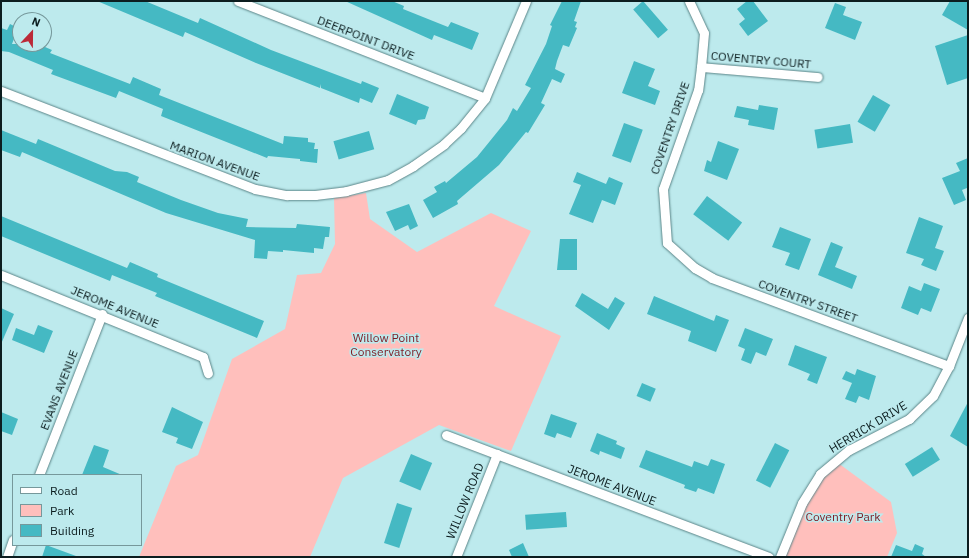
<!DOCTYPE html>
<style>
body{margin:0}
#map{position:relative;width:969px;height:558px;overflow:hidden;background:#bdeaed;font-family:"IBM Plex Sans",sans-serif}
div>[style]{position:absolute}
[style*='--x']{left:calc(var(--x)*1px);top:calc(var(--y)*1px);width:calc(var(--w)*1px);rotate:calc(var(--a)*1deg)}
.green>*{inset:0;background:#ffbfbc}
.building>*{inset:0;background:#45b9c3;transform-origin:0 0}
.roads{filter:drop-shadow(0 0 1px #5b8588) drop-shadow(0 0 1px #5b8588)}
.minor>*{height:9px;margin:-4.5px;padding:0 4.5px;transform-origin:4.5px;border-radius:4.5px;background:#fff}
span{translate:-50% -50%;white-space:nowrap;text-align:center;line-height:1.15;-webkit-text-stroke:3px #bdeaed;paint-order:stroke}
.street-label{font-size:12px;color:#0c1d1f}
.park-label{font-size:12px;color:#7e1b24}
.frame{position:absolute;inset:0;border:2px solid #0c1d1f;pointer-events:none}
.legend{position:absolute;left:12px;top:474px;width:130px;height:72px;box-sizing:border-box;background:#bdeaed;border:1px solid #76989b;margin:0;padding:5px 7px;list-style:none;font-size:12px;color:#0c1d1f}
.legend li{display:flex;align-items:center;gap:8px;height:20px}
.legend b{width:20px;border:1px solid #76989b}
.north{position:absolute;left:12px;top:12px;width:40px;height:40px;box-sizing:border-box;background:#bdeaed;border:1px solid #76989b;border-radius:50%;rotate:22deg;font-size:11px;font-weight:700;line-height:16px;text-align:center;color:#0c1d1f}
.north::after{content:'';display:block;margin:auto;width:14px;height:18px;background:#bb2a38;clip-path:polygon(50% 0,100% 100%,50% 72%,0 100%)}
</style>
<div id="map">
<div class="green">
<i style="clip-path:polygon(366px 193px,370px 219px,417px 252px,491px 213px,531px 231px,494px 306px,561px 336px,511px 451px,439px 425px,343px 478px,310px 557px,139px 557px,176px 466px,198px 455px,232px 359px,285px 329px,297px 275px,321px 273px,335px 244px,334px 198px)"></i>
<i style="clip-path:polygon(834px 460px,891px 502px,897px 533px,887px 557px,782px 557px,804px 504px)"></i>
</div>
<div class="building">
<i style="clip-path:polygon(97px 1px,145px 1px,198px 23px,200px 18px,271px 50px,361px 84px,362px 81px,379px 88px,372px 103px,360px 98px,359px 103px,321px 88px,321px 84px,320px 88px,256px 63px,185px 32px,183px 37px)"></i>
<i style="clip-path:polygon(345px 1px,392px 1px,404px 6px,403px 9px,448px 27px,451px 22px,479px 33px,472px 50px,434px 35px,432px 40px)"></i>
<i style="clip-path:polygon(562px 1px,581px 1px,574px 21px,577px 22px,575px 27px,577px 28px,569px 47px,563px 45px,557px 61px,555px 69px,565px 74px,561px 83px,552px 79px,541px 103px,545px 105px,528px 133px,526px 132px,499px 165px,457px 201px,458px 204px,433px 218px,423px 200px,437px 192px,434px 187px,445px 181px,446px 183px,477px 157px,507px 120px,513px 108px,517px 111px,531px 88px,525px 85px,546px 44px,552px 26px,550px 25px)"></i>
<i style="left:643px;top:1px;width:38px;height:13px;rotate:49deg"></i>
<i style="clip-path:polygon(747px 1px,753px 1px,768px 21px,748px 36px,739px 24px,745px 19px,737px 9px)"></i>
<i style="clip-path:polygon(950px 1px,968px 1px,968px 30px,942px 15px)"></i>
<i style="clip-path:polygon(835px 3px,846px 7px,843px 15px,862px 22px,855px 40px,825px 28px)"></i>
<i style="clip-path:polygon(10px 24px,18px 28px,12px 44px,38px 44px,52px 50px,50px 53px,130px 84px,133px 77px,161px 89px,159px 95px,283px 144px,284px 136px,308px 138px,308px 142px,315px 143px,314px 149px,318px 149px,317px 163px,300px 161px,300px 159px,268px 156px,267px 158px,161px 116px,163px 109px,119px 91px,116px 98px,51px 74px,53px 70px,9px 52px,1px 51px,1px 28px,7px 30px)"></i>
<i style="clip-path:polygon(968px 35px,968px 78px,947px 85px,935px 46px)"></i>
<i style="clip-path:polygon(634px 61px,655px 69px,648px 86px,660px 91px,655px 105px,622px 93px)"></i>
<i style="clip-path:polygon(397px 94px,429px 107px,425px 119px,418px 120px,416px 125px,389px 114px)"></i>
<i style="left:873px;top:95px;width:20px;height:31px;rotate:30deg"></i>
<i style="clip-path:polygon(759px 105px,778px 108px,774px 130px,748px 125px,749px 120px,734px 117px,737px 106px,758px 110px)"></i>
<i style="left:624px;top:123px;width:20px;height:35px;rotate:20deg"></i>
<i style="left:850px;top:124px;width:19px;height:36px;rotate:81deg"></i>
<i style="clip-path:polygon(1px 130px,36px 144px,38px 139px,115px 171px,127px 172px,139px 177px,137px 182px,181px 200px,218px 213px,248px 219px,246px 227px,296px 228px,297px 224px,330px 227px,329px 237px,325px 237px,323px 249px,314px 248px,314px 253px,283px 250px,283px 252px,268px 251px,267px 259px,254px 258px,255px 240px,166px 213px,22px 152px,20px 157px,1px 150px)"></i>
<i style="left:369px;top:131px;width:19px;height:37px;rotate:74deg"></i>
<i style="clip-path:polygon(718px 141px,739px 149px,727px 180px,704px 171px,707px 160px,711px 162px)"></i>
<i style="clip-path:polygon(968px 158px,968px 190px,967px 188px,962px 190px,966px 200px,954px 205px,942px 178px,960px 171px,956px 163px)"></i>
<i style="clip-path:polygon(577px 172px,606px 184px,609px 177px,623px 183px,615px 205px,602px 200px,593px 223px,569px 214px,581px 185px,573px 182px)"></i>
<i style="left:707px;top:196px;width:44px;height:23px;rotate:37deg"></i>
<i style="clip-path:polygon(409px 204px,418px 226px,410px 230px,408px 225px,395px 231px,386px 212px)"></i>
<i style="clip-path:polygon(1px 216px,127px 268px,130px 262px,158px 274px,157px 277px,264px 321px,257px 338px,155px 296px,157px 293px,112px 275px,110px 281px,1px 236px)"></i>
<i style="clip-path:polygon(919px 217px,943px 226px,935px 248px,944px 251px,936px 271px,921px 265px,924px 259px,906px 253px)"></i>
<i style="clip-path:polygon(780px 227px,811px 239px,799px 270px,785px 265px,790px 253px,772px 247px)"></i>
<i style="clip-path:polygon(560px 239px,577px 239px,577px 270px,557px 270px)"></i>
<i style="clip-path:polygon(831px 242px,843px 247px,835px 267px,857px 276px,852px 289px,818px 275px)"></i>
<i style="clip-path:polygon(924px 283px,940px 289px,931px 312px,921px 308px,918px 315px,901px 308px,909px 286px,921px 291px)"></i>
<i style="clip-path:polygon(582px 293px,608px 309px,615px 297px,625px 303px,609px 330px,575px 306px)"></i>
<i style="clip-path:polygon(654px 296px,714px 321px,716px 315px,729px 320px,716px 352px,688px 341px,691px 331px,647px 314px)"></i>
<i style="clip-path:polygon(1px 308px,14px 314px,1px 344px)"></i>
<i style="clip-path:polygon(38px 325px,53px 331px,44px 353px,12px 340px,16px 328px,34px 335px)"></i>
<i style="clip-path:polygon(745px 328px,773px 339px,766px 356px,756px 352px,751px 364px,741px 360px,745px 349px,738px 346px)"></i>
<i style="clip-path:polygon(795px 345px,827px 357px,817px 384px,807px 380px,810px 374px,788px 365px)"></i>
<i style="clip-path:polygon(857px 369px,876px 376px,869px 400px,859px 396px,856px 403px,845px 399px,852px 383px,842px 379px,846px 371px,855px 375px)"></i>
<i style="left:642px;top:383px;width:15px;height:14px;rotate:23deg"></i>
<i style="clip-path:polygon(968px 402px,968px 447px,950px 436px)"></i>
<i style="clip-path:polygon(172px 407px,203px 422px,192px 449px,176px 443px,178px 438px,162px 432px)"></i>
<i style="clip-path:polygon(1px 412px,18px 419px,12px 435px,1px 431px)"></i>
<i style="clip-path:polygon(551px 414px,577px 423px,571px 438px,557px 433px,555px 438px,544px 434px)"></i>
<i style="clip-path:polygon(597px 433px,617px 441px,616px 444px,625px 448px,621px 459px,600px 451px,599px 455px,590px 451px)"></i>
<i style="left:775px;top:443px;width:16px;height:42px;rotate:27deg"></i>
<i style="clip-path:polygon(94px 445px,109px 450px,103px 467px,122px 475px,82px 475px)"></i>
<i style="left:932px;top:447px;width:15px;height:32px;rotate:58deg"></i>
<i style="clip-path:polygon(646px 450px,692px 467px,694px 461px,708px 466px,711px 459px,725px 464px,714px 494px,698px 488px,696px 492px,684px 488px,685px 485px,639px 467px)"></i>
<i style="left:411px;top:454px;width:23px;height:30px;rotate:23deg"></i>
<i style="left:397px;top:503px;width:16px;height:42px;rotate:18deg"></i>
<i style="left:566px;top:512px;width:15px;height:41px;rotate:86deg"></i>
<i style="clip-path:polygon(523px 543px,529px 557px,512px 557px,509px 550px)"></i>
<i style="clip-path:polygon(915px 544px,924px 548px,922px 554px,926px 557px,891px 557px,896px 545px,912px 551px)"></i>
<i style="clip-path:polygon(46px 545px,76px 556px,76px 557px,42px 557px)"></i>
</div>
<div class="roads">
<div class="minor">
<i style="--x:238;--y:1;--w:265;--a:21.4"></i>
<i style="--x:689;--y:1;--w:35;--a:65"></i>
<i style="--x:704;--y:33;--w:34;--a:95"></i>
<i style="--x:701;--y:67;--w:23;--a:97"></i>
<i style="--x:698;--y:90;--w:105;--a:109.5"></i>
<i style="--x:663;--y:189;--w:54;--a:85.8"></i>
<i style="--x:667;--y:243;--w:38;--a:42"></i>
<i style="--x:695;--y:268;--w:20;--a:30"></i>
<i style="--x:712;--y:278;--w:253;--a:20.4"></i>
<i style="--x:701;--y:67;--w:117;--a:4.9"></i>
<i style="--x:1;--y:91;--w:272;--a:21.1"></i>
<i style="--x:255;--y:189;--w:33;--a:11"></i>
<i style="--x:287;--y:195;--w:28;--a:0"></i>
<i style="--x:315;--y:195;--w:31;--a:-7"></i>
<i style="--x:346;--y:191;--w:43;--a:-14.7"></i>
<i style="--x:388;--y:180;--w:29;--a:-29"></i>
<i style="--x:413;--y:166;--w:38;--a:-35"></i>
<i style="--x:444;--y:144;--w:23;--a:-43"></i>
<i style="--x:461;--y:128;--w:38;--a:-51"></i>
<i style="--x:485;--y:98;--w:105;--a:-67.1"></i>
<i style="--x:1;--y:275;--w:218;--a:22.1"></i>
<i style="--x:203;--y:357;--w:17;--a:73"></i>
<i style="--x:446;--y:435;--w:345;--a:20.7"></i>
<i style="--x:39;--y:475;--w:173;--a:-68.6"></i>
<i style="--x:7;--y:557;--w:18;--a:-71"></i>
<i style="--x:456;--y:557;--w:111;--a:-68.3"></i>
<i style="--x:780;--y:557;--w:58;--a:-67.8"></i>
<i style="--x:802;--y:503;--w:34;--a:-58"></i>
<i style="--x:820;--y:474;--w:38;--a:-40"></i>
<i style="--x:849;--y:450;--w:68;--a:-27.3"></i>
<i style="--x:909;--y:419;--w:33;--a:-44"></i>
<i style="--x:933;--y:396;--w:34;--a:-62"></i>
<i style="--x:949;--y:366;--w:52;--a:-68.4"></i>
</div>
</div>
<div class="street-label">
<span style="left:366px;top:38px;rotate:21deg">DEERPOINT DRIVE</span>
<span style="left:761px;top:60px;rotate:5deg">COVENTRY COURT</span>
<span style="left:670px;top:128px;rotate:-71deg">COVENTRY DRIVE</span>
<span style="left:215px;top:161px;rotate:20deg">MARION AVENUE</span>
<span style="left:808px;top:301px;rotate:20deg">COVENTRY STREET</span>
<span style="left:115px;top:307px;rotate:22deg">JEROME AVENUE</span>
<span style="left:59px;top:390px;rotate:-69deg">EVANS AVENUE</span>
<span style="left:868px;top:427px;rotate:-31deg">HERRICK DRIVE</span>
<span style="left:612px;top:485px;rotate:21deg">JEROME AVENUE</span>
<span style="left:465px;top:501px;rotate:-68deg">WILLOW ROAD</span>
</div>
<div class="park-label">
<span style="left:386px;top:345px">Willow Point<br>Conservatory</span>
<span style="left:843px;top:517px">Coventry Park</span>
</div>
<div class="frame"></div>
<ul class="legend">
<li><b style="height:5px;background:#fff"></b>Road</li>
<li><b style="height:11px;background:#ffbfbc"></b>Park</li>
<li><b style="height:11px;background:#45b9c3"></b>Building</li>
</ul>
<div class="north">N</div>
</div>
